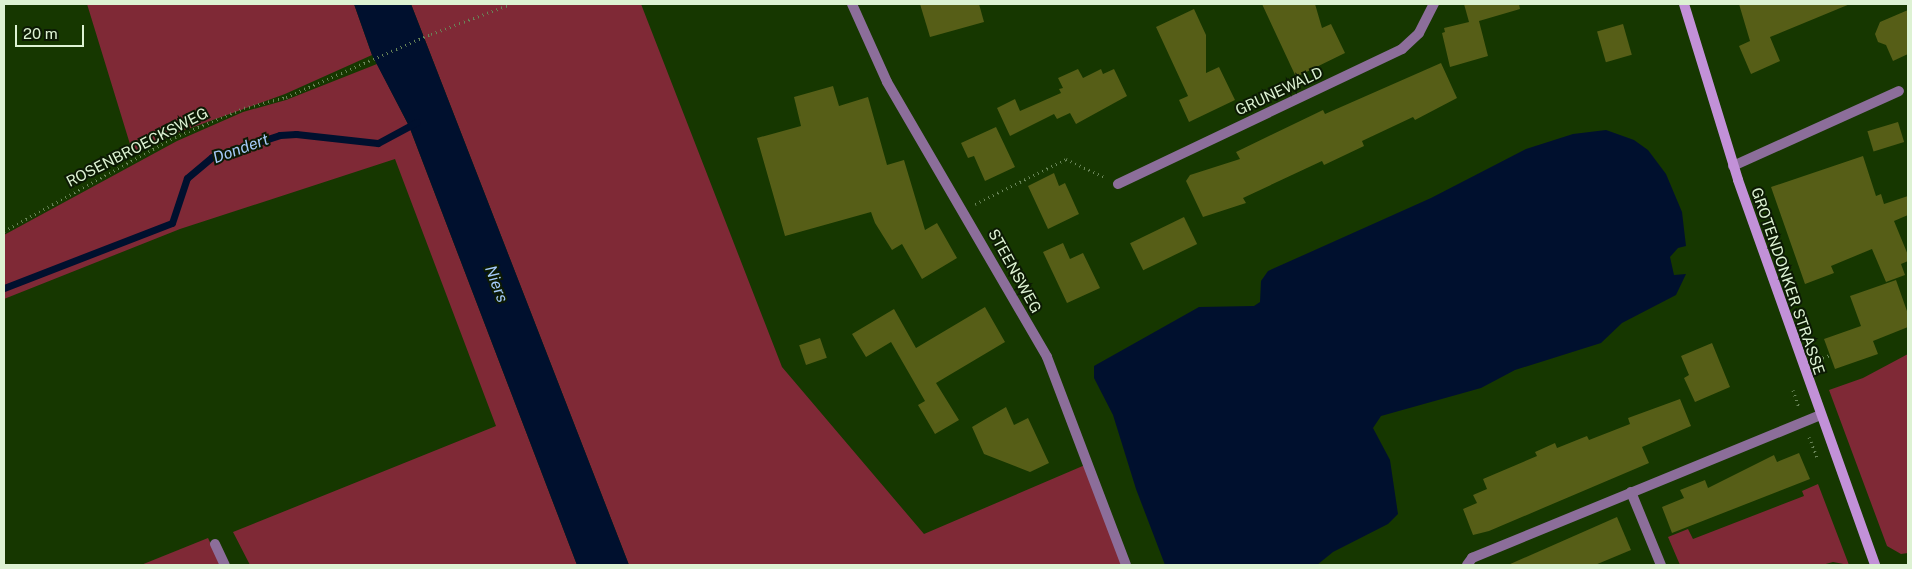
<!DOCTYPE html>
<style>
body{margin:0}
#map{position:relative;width:1912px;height:569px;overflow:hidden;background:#163700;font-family:"Public Sans",sans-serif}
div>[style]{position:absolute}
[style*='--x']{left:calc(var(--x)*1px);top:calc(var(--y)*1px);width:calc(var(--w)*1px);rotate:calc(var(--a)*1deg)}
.green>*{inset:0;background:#7f2936}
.water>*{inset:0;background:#00102e}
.stream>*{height:7px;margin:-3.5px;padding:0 3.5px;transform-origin:3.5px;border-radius:3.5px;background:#00102e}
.building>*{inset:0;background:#565e17;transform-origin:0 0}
.path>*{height:3px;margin-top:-1.5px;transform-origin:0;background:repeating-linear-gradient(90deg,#688457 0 1px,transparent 0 5px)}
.service>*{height:10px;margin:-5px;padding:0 5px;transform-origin:5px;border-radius:5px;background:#8c6e9a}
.minor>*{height:10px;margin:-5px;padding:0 5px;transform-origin:5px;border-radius:5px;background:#8c6e9a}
.secondary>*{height:10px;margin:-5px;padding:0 5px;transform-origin:5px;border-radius:5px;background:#c291d8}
span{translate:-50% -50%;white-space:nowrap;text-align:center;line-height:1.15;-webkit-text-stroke:4px #0c1a04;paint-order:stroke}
.street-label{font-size:15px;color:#ddf2d3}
.water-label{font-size:16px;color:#a5caf9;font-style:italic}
.frame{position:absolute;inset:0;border:5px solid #ddf2d3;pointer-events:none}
.scale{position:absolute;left:15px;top:25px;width:69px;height:22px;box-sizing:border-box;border:2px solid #ddf2d3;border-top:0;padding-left:6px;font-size:15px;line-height:18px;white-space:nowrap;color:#ddf2d3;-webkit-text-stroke:4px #0c1a04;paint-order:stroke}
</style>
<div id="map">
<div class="green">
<i style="clip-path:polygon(87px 4px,354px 4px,372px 55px,285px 94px,174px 134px,133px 154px)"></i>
<i style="clip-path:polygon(411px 4px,641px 4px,782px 367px,924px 534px,1085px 465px,1126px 565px,629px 565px)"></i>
<i style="clip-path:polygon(377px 64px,409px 126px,577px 565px,250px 565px,233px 532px,496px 426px,395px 159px,180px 229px,4px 299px,4px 235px,177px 141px,243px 112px,286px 100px)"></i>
<i style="clip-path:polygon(1908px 354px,1908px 553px,1901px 554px,1887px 546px,1829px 390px,1863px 378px)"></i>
<i style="clip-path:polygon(1818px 484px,1849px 565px,1833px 562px,1822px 565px,1680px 565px,1668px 537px,1688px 529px,1693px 539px,1804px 496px,1802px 491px)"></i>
<i style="clip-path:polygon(208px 538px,221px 565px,141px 565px)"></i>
</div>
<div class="water">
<i style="clip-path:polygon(354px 4px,411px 4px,629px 565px,577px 565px,409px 126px,372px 55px)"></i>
<i style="clip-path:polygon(1606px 130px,1634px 140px,1648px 150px,1666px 174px,1682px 212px,1686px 246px,1678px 248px,1670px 257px,1674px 275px,1686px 274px,1676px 295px,1622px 323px,1601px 343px,1515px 370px,1481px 388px,1381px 416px,1373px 428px,1390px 460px,1398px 514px,1388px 524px,1333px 552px,1317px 565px,1165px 565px,1136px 489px,1113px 415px,1094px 378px,1094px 366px,1199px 307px,1254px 306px,1260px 302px,1261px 281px,1268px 271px,1431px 198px,1526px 149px,1573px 134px)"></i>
</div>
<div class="stream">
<i style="--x:4;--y:288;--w:180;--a:-21.2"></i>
<i style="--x:172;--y:223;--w:47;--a:-71.6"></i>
<i style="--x:187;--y:178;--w:33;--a:-40"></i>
<i style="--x:212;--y:157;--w:71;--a:-17.9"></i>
<i style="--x:280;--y:135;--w:16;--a:-4"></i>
<i style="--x:296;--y:134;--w:82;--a:6.3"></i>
<i style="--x:378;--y:143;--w:44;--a:-28.3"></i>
</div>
<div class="building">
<i style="clip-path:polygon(920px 4px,979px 4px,984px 22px,930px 37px)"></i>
<i style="clip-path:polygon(1262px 4px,1315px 4px,1322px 28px,1331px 24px,1345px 53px,1296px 77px)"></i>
<i style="clip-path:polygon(1464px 4px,1519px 4px,1520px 9px,1479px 21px,1488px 56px,1450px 67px,1442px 33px,1445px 32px,1444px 28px,1469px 22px)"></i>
<i style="clip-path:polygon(1739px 4px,1850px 4px,1770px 37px,1780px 61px,1751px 74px,1739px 46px,1750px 41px)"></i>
<i style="clip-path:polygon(1194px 9px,1206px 35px,1206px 73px,1219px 67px,1235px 100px,1189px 122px,1179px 100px,1188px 96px,1156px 27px)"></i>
<i style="clip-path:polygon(1908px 10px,1908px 54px,1893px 61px,1886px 45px,1878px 42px,1875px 34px,1880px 22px)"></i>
<i style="left:1623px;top:24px;width:32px;height:27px;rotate:74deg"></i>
<i style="clip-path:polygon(1441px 63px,1457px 98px,1415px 120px,1413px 117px,1362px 141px,1364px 146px,1324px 165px,1322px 161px,1243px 198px,1246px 203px,1203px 217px,1186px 181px,1190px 175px,1240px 159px,1236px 152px,1323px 110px,1325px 114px)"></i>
<i style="clip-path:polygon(1078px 69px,1083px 78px,1101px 69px,1103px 74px,1114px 69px,1127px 96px,1076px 124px,1070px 113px,1057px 119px,1054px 114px,1010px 136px,997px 108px,1015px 99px,1020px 111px,1061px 93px,1059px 89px,1063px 88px,1058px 78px)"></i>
<i style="clip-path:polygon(833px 86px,839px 106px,868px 97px,887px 165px,904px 160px,925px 230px,937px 223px,957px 258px,922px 279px,902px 244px,892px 250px,875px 223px,871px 212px,785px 236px,757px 138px,801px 126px,794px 97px)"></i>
<i style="left:1898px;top:122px;width:21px;height:32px;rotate:73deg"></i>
<i style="clip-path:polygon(996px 127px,1015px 167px,985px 181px,974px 156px,968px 158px,961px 143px)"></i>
<i style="clip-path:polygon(1863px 156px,1876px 196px,1881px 194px,1884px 204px,1908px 196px,1908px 215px,1894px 221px,1908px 255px,1908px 261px,1901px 264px,1905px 275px,1886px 282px,1872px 249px,1831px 266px,1834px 273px,1805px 284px,1771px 187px)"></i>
<i style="clip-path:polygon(1054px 173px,1059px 186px,1065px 183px,1079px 214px,1048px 229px,1028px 186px)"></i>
<i style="left:1184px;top:217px;width:30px;height:60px;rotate:64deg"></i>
<i style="clip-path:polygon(1063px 243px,1070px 259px,1083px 253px,1100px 288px,1067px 303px,1043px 252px)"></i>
<i style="clip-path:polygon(1896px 280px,1908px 314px,1908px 327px,1873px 341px,1878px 354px,1835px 369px,1824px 339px,1861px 326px,1850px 296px)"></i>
<i style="clip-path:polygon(985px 307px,1005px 342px,936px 383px,959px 420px,935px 434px,918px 405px,925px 401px,891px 342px,866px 357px,852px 334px,894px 309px,916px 348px)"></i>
<i style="left:820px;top:338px;width:21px;height:22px;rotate:71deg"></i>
<i style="clip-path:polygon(1712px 343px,1730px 387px,1695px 402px,1684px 378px,1689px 375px,1681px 356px)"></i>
<i style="clip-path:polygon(1680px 399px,1691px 426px,1642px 447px,1649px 463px,1489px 531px,1473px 535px,1463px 509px,1477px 503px,1473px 495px,1487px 489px,1483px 479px,1537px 456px,1535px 452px,1555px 443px,1557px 448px,1587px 436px,1589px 440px,1630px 424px,1628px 418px)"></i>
<i style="clip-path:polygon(1006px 407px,1014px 425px,1028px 418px,1049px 463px,1030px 472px,984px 454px,972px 427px)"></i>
<i style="clip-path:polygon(1799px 453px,1810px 479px,1672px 533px,1662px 507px,1684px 498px,1680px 490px,1705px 480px,1708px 488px,1774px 455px,1777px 462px)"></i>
<i style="clip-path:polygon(1617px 517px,1631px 550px,1595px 565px,1508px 565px)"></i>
</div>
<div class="path">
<i style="--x:975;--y:204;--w:102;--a:-26.3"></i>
<i style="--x:1066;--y:159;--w:42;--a:25.3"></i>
<i style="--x:4;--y:231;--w:195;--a:-28.8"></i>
<i style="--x:175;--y:137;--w:75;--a:-22.8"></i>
<i style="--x:244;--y:108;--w:43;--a:-14.7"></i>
<i style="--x:286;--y:97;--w:158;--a:-23.5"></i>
<i style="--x:431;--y:34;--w:85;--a:-20.6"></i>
<i style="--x:1818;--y:359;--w:13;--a:-18"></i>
<i style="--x:1793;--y:390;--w:18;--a:71"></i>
<i style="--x:1809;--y:437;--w:22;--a:68"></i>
</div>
<div class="service">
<i style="--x:1733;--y:166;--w:182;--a:-24.3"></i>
<i style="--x:215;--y:544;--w:23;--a:65"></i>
</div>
<div class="minor">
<i style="--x:852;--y:4;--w:85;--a:65.8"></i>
<i style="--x:887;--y:82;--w:318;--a:59.8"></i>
<i style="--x:1047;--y:357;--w:222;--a:69.2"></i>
<i style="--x:1118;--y:184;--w:314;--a:-25.4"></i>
<i style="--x:1402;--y:49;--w:23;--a:-43"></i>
<i style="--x:1419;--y:33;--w:33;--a:-63"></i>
<i style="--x:1631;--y:492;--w:79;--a:67.7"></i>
<i style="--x:1467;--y:565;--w:9;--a:-54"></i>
<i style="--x:1472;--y:558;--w:375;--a:-22.3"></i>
</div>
<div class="secondary">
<i style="--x:1684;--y:4;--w:184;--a:72.9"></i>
<i style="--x:1738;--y:180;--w:409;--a:70.4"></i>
</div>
<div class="street-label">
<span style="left:1279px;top:91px;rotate:-25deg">GRUNEWALD</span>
<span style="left:137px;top:147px;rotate:-27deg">ROSENBROECKSWEG</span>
<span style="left:1015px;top:271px;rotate:61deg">STEENSWEG</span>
<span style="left:1788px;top:281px;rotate:71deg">GROTENDONKER STRASSE</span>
</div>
<div class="water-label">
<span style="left:241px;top:149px;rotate:-20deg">Dondert</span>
<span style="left:496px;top:284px;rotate:69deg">Niers</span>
</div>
<div class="frame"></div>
<div class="scale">20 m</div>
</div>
